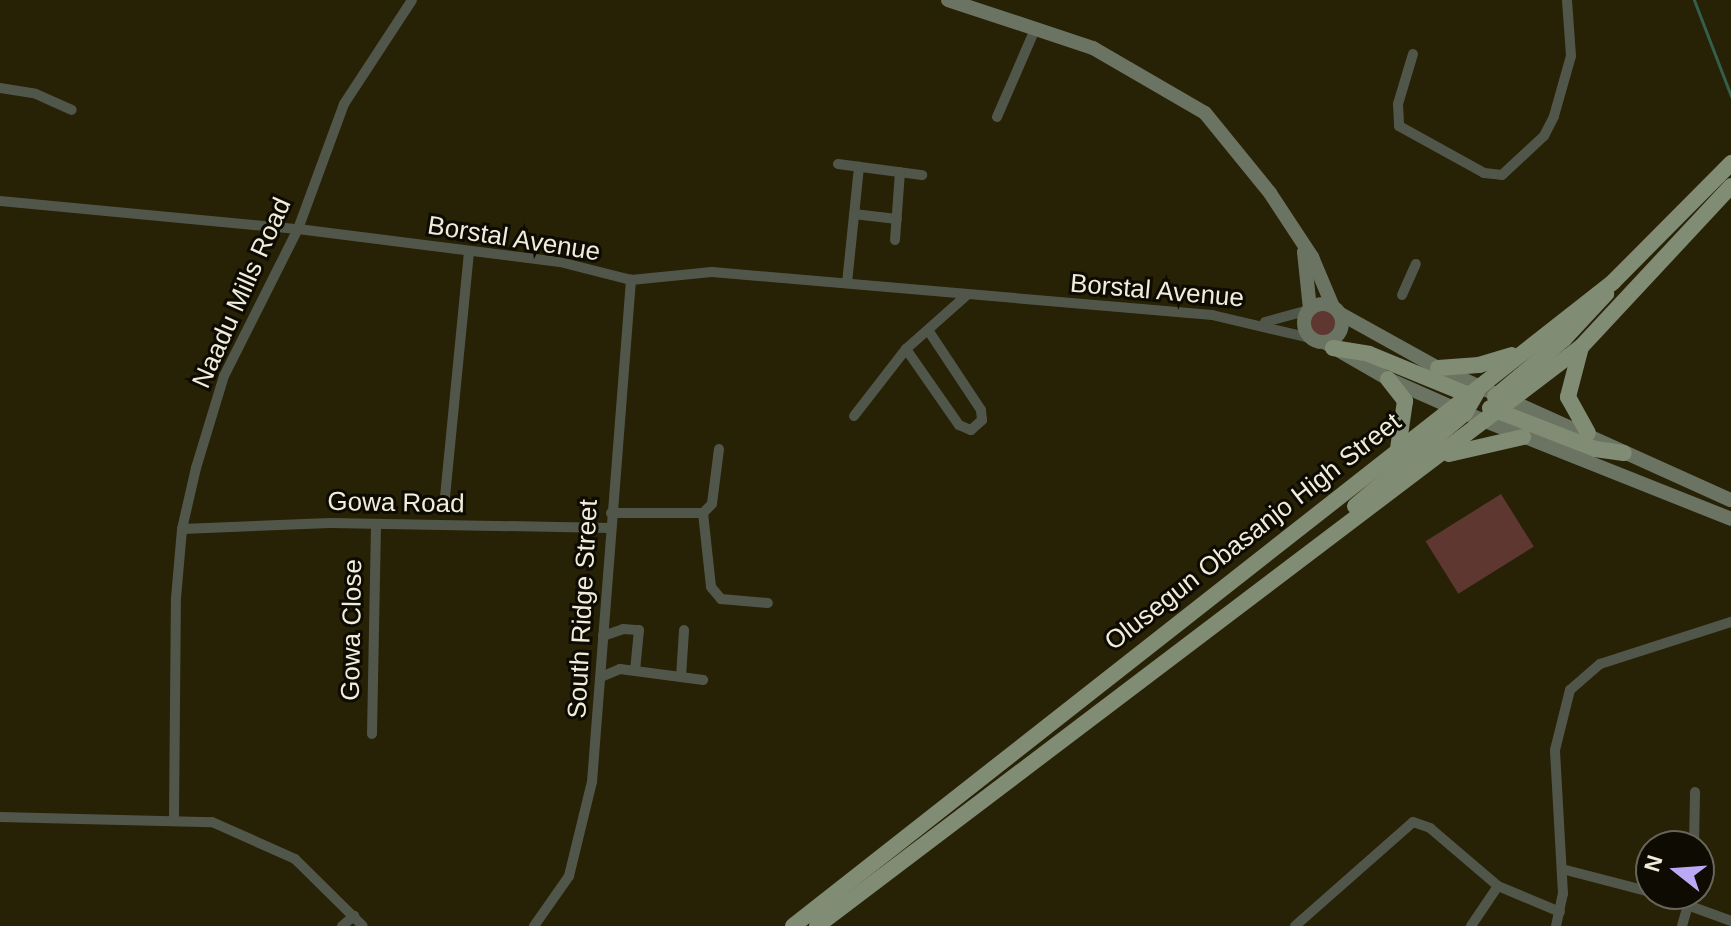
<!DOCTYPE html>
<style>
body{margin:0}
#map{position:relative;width:1731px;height:926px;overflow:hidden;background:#272105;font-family:Arial,sans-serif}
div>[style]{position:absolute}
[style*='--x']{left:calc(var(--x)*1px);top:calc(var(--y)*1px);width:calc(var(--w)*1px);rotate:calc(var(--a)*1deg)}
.green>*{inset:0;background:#5d3730;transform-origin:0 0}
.round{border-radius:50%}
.stream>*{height:3px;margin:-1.5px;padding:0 1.5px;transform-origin:1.5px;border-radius:1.5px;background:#345f4a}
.street>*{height:10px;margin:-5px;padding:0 5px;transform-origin:5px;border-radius:5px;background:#51564b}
.secondary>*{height:14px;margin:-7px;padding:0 7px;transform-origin:7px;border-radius:7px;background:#6b7462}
.secondary>.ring{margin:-7px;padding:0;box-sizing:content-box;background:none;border:14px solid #6b7462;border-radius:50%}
.primary>*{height:16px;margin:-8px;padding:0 8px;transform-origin:8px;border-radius:8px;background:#808c74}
span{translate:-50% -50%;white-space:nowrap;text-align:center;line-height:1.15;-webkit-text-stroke:6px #0d0b02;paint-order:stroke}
.street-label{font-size:26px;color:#f1eddd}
.north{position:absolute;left:1635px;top:830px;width:80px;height:80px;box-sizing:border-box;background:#0d0b02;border:2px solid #68655a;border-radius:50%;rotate:287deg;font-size:22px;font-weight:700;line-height:32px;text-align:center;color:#f1eddd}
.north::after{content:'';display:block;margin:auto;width:28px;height:36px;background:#bca9f5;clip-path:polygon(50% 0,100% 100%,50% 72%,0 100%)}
</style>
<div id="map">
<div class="green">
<i class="round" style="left:1310px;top:310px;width:28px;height:28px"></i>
<i style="left:1501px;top:494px;width:62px;height:89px;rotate:58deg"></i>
</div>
<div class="stream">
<i style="--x:1694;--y:0;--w:103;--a:68.9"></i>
</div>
<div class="street">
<i style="--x:1413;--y:54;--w:52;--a:106.7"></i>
<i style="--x:1398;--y:104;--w:22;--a:87"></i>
<i style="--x:1399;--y:126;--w:97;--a:28.9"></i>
<i style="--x:1484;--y:173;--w:18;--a:6"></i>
<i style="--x:1502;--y:175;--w:57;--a:-42.9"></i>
<i style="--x:1544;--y:136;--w:22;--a:-63"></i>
<i style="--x:1554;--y:116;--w:62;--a:-74.2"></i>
<i style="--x:1571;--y:56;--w:56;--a:-94.1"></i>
<i style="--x:0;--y:88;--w:36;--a:9"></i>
<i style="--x:36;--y:94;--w:39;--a:24"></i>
<i style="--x:997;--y:117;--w:96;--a:-66.6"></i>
<i style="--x:838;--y:164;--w:85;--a:7.5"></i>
<i style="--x:0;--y:201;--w:299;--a:5.4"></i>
<i style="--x:298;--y:229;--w:264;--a:7.2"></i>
<i style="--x:560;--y:262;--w:73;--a:14.2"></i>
<i style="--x:631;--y:280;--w:81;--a:-5.6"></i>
<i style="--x:712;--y:272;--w:502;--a:4.92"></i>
<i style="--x:1212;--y:315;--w:105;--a:13.2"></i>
<i style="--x:854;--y:214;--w:43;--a:6.6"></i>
<i style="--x:895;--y:240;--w:68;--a:-85.8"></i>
<i style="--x:847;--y:283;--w:117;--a:-84.1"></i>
<i style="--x:1402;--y:295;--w:34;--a:-66"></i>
<i style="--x:1265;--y:322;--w:46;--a:-15.3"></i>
<i style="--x:906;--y:349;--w:93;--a:55.1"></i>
<i style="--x:959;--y:425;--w:13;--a:23"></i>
<i style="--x:971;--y:430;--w:15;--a:-42"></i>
<i style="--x:982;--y:420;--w:10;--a:-96"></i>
<i style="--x:981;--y:410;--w:96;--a:-123.5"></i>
<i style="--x:854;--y:416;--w:85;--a:-52.2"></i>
<i style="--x:906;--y:349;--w:81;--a:-41.5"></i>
<i style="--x:719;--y:449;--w:55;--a:97.3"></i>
<i style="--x:712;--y:504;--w:13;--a:135"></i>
<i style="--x:703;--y:513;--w:74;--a:83.8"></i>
<i style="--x:711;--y:587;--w:16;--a:50"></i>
<i style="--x:721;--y:599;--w:47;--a:4.9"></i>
<i style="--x:444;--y:507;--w:255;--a:-84.4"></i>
<i style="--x:611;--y:513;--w:92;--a:0"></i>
<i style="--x:182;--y:529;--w:148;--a:-2.3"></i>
<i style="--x:330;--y:523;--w:280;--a:1"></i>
<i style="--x:603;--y:636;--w:21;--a:-19"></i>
<i style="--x:623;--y:629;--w:16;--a:4"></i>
<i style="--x:639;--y:630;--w:41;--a:95.6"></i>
<i style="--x:601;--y:677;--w:21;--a:-23"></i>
<i style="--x:620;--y:669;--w:84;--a:7.5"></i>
<i style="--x:681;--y:677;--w:47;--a:-86.3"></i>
<i style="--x:372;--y:734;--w:208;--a:-88.9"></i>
<i style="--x:0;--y:817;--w:212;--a:1.4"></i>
<i style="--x:212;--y:822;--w:91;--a:24"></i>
<i style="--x:295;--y:859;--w:95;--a:44.6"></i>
<i style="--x:174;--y:818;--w:220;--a:-89.5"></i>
<i style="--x:176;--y:598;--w:69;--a:-85"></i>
<i style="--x:182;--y:529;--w:63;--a:-77.1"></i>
<i style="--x:196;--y:468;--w:96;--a:-73.1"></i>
<i style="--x:224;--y:376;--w:165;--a:-63.3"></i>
<i style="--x:298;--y:229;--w:133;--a:-69.8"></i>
<i style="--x:344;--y:104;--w:124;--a:-56.8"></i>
<i style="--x:1694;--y:846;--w:54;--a:-88.9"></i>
<i style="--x:1562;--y:869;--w:92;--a:14.5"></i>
<i style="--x:1657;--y:894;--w:79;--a:20"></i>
<i style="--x:342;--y:926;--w:16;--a:-40"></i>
<i style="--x:534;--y:926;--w:61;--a:-55"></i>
<i style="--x:569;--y:876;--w:97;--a:-76.3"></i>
<i style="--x:592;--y:782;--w:504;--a:-85.56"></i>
<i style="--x:1295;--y:926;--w:157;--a:-41.4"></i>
<i style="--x:1413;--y:822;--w:18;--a:19"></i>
<i style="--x:1430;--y:828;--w:89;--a:40.5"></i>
<i style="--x:1498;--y:886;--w:67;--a:22.8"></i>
<i style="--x:1471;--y:926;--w:48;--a:-56"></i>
<i style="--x:1556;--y:926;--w:33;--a:-78"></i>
<i style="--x:1563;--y:894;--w:144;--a:-93.2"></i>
<i style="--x:1555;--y:750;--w:62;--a:-76"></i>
<i style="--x:1570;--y:690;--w:40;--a:-41"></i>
<i style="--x:1600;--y:664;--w:138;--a:-17.8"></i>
<i style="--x:1682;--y:926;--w:33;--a:-74"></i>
</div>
<div class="secondary">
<i style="--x:948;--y:0;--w:153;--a:18.3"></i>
<i style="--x:1093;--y:48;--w:129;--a:30.1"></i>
<i style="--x:1205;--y:113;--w:103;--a:50.9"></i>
<i style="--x:1270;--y:193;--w:77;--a:56.7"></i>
<i style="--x:1312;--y:257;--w:54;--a:67.2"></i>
<i style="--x:1304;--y:252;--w:57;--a:84"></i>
<i class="ring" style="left:1304px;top:304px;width:24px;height:24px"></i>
<i style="--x:1339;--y:313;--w:113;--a:29.1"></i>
<i style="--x:1438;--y:368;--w:321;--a:24.3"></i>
<i style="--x:1324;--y:342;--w:74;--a:30"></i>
<i style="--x:1388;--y:379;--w:84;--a:23.8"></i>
<i style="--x:1465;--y:413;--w:286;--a:21.7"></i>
</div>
<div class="primary">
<i style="--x:1581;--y:347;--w:52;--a:104.6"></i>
<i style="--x:1568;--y:397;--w:41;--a:60.9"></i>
<i style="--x:1333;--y:348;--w:36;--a:9"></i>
<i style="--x:1369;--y:354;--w:113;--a:22.3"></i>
<i style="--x:1438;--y:368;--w:41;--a:-4.2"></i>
<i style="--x:1479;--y:365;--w:34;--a:-17"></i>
<i style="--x:1388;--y:379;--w:28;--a:52"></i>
<i style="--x:1405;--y:401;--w:49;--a:98.3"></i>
<i style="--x:1495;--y:397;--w:90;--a:-40"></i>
<i style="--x:1564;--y:339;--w:62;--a:-47"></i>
<i style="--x:1490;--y:408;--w:113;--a:21.3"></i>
<i style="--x:1595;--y:449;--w:29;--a:8"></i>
<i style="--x:1449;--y:454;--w:76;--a:-12.9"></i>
<i style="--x:1355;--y:506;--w:144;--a:-40.2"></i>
<i style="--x:1465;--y:413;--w:24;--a:-60"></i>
<i style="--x:793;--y:926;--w:1043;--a:-38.14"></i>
<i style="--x:1613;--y:282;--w:168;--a:-45.2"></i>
<i style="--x:817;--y:926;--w:959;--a:-37.16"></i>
<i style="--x:1581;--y:347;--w:220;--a:-47"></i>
</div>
<div class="street-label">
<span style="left:514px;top:239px;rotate:9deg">Borstal Avenue</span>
<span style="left:1157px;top:291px;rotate:5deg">Borstal Avenue</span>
<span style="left:242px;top:293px;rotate:-66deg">Naadu Mills Road</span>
<span style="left:396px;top:503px;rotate:1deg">Gowa Road</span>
<span style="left:1253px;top:532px;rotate:-38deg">Olusegun Obasanjo High Street</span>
<span style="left:583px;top:609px;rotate:-87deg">South Ridge Street</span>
<span style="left:352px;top:630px;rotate:-89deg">Gowa Close</span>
</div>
<div class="north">N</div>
</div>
